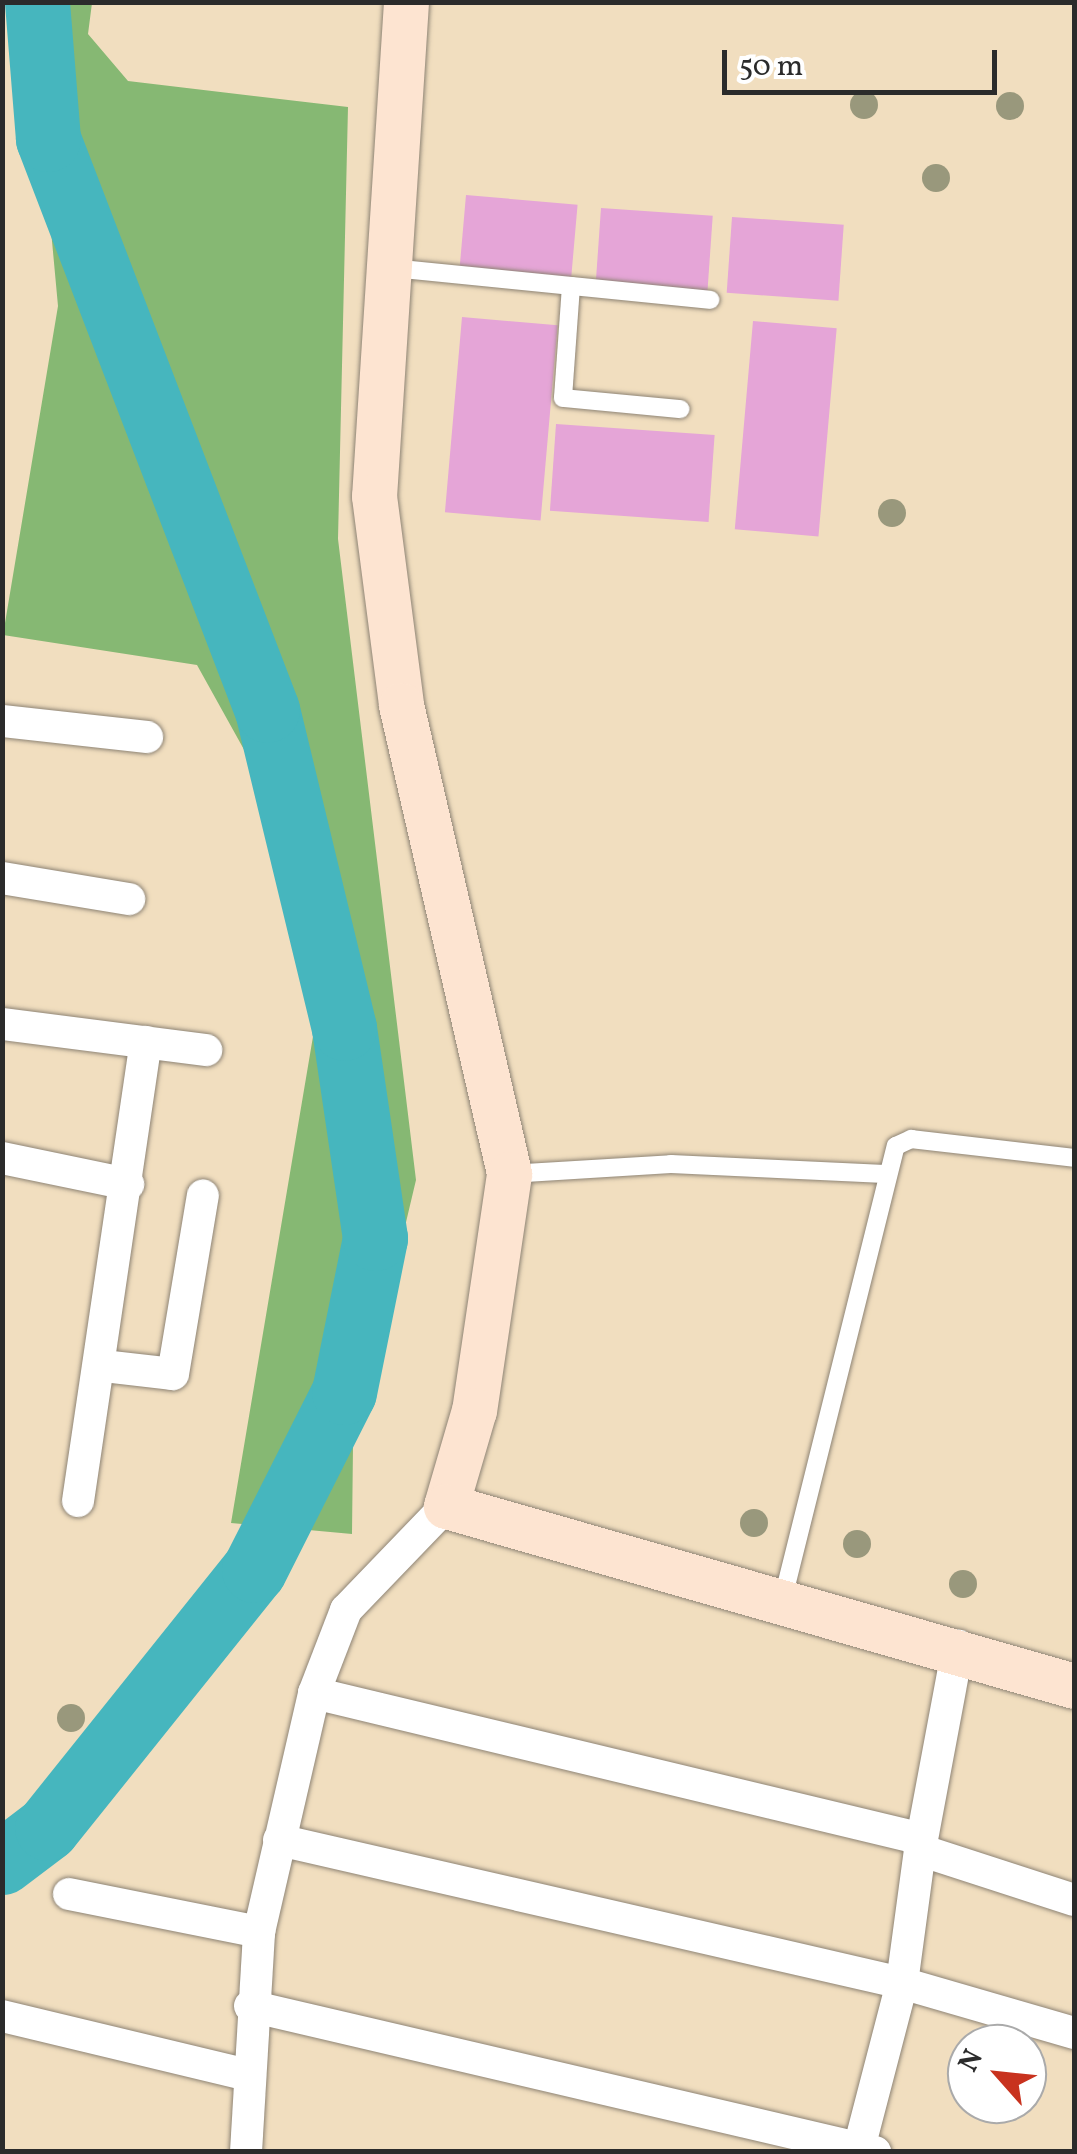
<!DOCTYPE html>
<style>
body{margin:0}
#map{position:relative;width:1077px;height:2154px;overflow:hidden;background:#f1debf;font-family:Vollkorn,serif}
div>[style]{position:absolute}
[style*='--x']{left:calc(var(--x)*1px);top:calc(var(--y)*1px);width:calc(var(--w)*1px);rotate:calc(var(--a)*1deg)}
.forest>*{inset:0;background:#86b873}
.river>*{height:65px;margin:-32.5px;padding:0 32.5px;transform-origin:32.5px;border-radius:32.5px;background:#46b6be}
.building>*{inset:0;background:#e5a5d7;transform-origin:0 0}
.roads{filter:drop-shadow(0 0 2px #8e8475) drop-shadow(0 0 2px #8e8475)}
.lane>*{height:18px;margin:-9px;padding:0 9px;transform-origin:9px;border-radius:9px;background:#fff}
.street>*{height:32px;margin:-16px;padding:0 16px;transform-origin:16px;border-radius:16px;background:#fff}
.secondary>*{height:45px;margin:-22.5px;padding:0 22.5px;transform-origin:22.5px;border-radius:22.5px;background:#fde4d1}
.trees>*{width:28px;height:28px;margin:-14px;border-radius:50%;background:#99987c}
span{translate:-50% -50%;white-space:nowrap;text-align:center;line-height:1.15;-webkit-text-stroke:8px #fff;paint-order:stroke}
.frame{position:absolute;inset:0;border:5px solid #2b2b2b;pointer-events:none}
.north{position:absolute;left:947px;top:2024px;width:100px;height:100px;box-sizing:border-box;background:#fff;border:2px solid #aaa;border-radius:50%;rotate:297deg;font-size:28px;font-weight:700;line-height:40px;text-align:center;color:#2b2b2b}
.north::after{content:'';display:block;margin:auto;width:35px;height:45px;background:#c8321e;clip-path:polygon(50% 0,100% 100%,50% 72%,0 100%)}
.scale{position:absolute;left:722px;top:50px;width:275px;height:45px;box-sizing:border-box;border:5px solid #2b2b2b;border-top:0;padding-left:12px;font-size:30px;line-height:35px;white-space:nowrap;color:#2b2b2b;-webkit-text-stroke:8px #fff;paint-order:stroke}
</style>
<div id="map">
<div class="forest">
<i style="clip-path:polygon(30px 3px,92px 3px,88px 34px,128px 81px,348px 107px,338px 539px,416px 1180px,353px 1446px,352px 1534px,231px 1523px,321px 989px,247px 755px,197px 665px,3px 635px,58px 306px)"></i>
</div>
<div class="river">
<i style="--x:2;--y:1862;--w:56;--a:-37.1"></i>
<i style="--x:47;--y:1828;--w:331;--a:-51.3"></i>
<i style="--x:254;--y:1570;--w:199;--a:-63.2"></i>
<i style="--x:344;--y:1392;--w:157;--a:-78.6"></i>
<i style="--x:375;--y:1238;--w:212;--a:-98.4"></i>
<i style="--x:344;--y:1028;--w:327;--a:-103.6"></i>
<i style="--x:267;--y:710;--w:612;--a:-110.98"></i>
<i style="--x:48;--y:139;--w:137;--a:-94.6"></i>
</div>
<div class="building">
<i style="left:466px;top:195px;width:112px;height:77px;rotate:5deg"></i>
<i style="left:601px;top:208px;width:112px;height:76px;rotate:4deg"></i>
<i style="left:732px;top:217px;width:112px;height:76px;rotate:4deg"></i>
<i style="left:462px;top:317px;width:96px;height:196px;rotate:5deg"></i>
<i style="left:753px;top:321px;width:84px;height:209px;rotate:5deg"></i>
<i style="left:556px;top:424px;width:159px;height:87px;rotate:4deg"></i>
</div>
<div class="roads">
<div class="lane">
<i style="--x:392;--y:268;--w:320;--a:5.7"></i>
<i style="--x:571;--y:286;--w:112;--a:94.1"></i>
<i style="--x:563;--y:398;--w:118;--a:5.4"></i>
<i style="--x:509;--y:1174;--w:162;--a:-3.5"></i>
<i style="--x:671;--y:1164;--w:214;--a:2.7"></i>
<i style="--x:782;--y:1602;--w:470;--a:-76"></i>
<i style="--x:896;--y:1146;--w:17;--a:-25"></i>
<i style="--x:911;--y:1139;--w:164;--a:6.6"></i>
</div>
<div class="street">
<i style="--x:2;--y:721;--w:146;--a:6.3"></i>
<i style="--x:2;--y:878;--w:129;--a:9.4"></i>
<i style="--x:2;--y:1024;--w:206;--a:7.3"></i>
<i style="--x:2;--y:1158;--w:129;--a:11.7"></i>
<i style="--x:103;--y:1366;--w:70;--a:6.5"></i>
<i style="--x:173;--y:1374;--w:181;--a:-80.5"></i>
<i style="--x:78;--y:1501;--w:464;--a:-81.6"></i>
<i style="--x:314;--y:1693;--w:625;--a:13.5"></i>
<i style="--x:279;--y:1840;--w:639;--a:12.93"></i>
<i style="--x:902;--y:1983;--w:179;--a:16.2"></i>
<i style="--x:920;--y:1850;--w:208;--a:-79.4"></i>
<i style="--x:69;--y:1894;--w:194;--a:11.3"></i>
<i style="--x:250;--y:2006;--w:642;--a:13.15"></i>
<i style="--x:2;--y:2016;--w:253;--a:13.5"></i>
<i style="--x:246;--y:2152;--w:220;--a:-86.6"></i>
<i style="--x:259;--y:1932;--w:245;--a:-77"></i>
<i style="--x:314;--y:1693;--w:89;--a:-68.9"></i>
<i style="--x:346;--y:1610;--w:144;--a:-46.1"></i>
<i style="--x:858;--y:2152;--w:175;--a:-75.4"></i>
<i style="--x:902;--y:1983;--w:134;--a:-82.3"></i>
<i style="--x:920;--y:1850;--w:162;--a:18"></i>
</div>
<div class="secondary">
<i style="--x:406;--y:2;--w:495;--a:93.7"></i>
<i style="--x:374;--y:496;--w:211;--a:82.6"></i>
<i style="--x:401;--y:705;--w:481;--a:77"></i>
<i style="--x:509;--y:1174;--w:239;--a:98.4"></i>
<i style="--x:474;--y:1410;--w:100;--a:106.3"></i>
<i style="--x:446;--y:1506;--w:653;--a:15.99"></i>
</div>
</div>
<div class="trees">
<i style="left:864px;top:105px"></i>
<i style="left:1010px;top:106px"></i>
<i style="left:936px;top:178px"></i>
<i style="left:892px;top:513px"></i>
<i style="left:754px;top:1523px"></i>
<i style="left:857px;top:1544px"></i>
<i style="left:963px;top:1584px"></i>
<i style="left:71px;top:1718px"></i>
</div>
<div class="frame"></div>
<div class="north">N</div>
<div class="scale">50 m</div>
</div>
